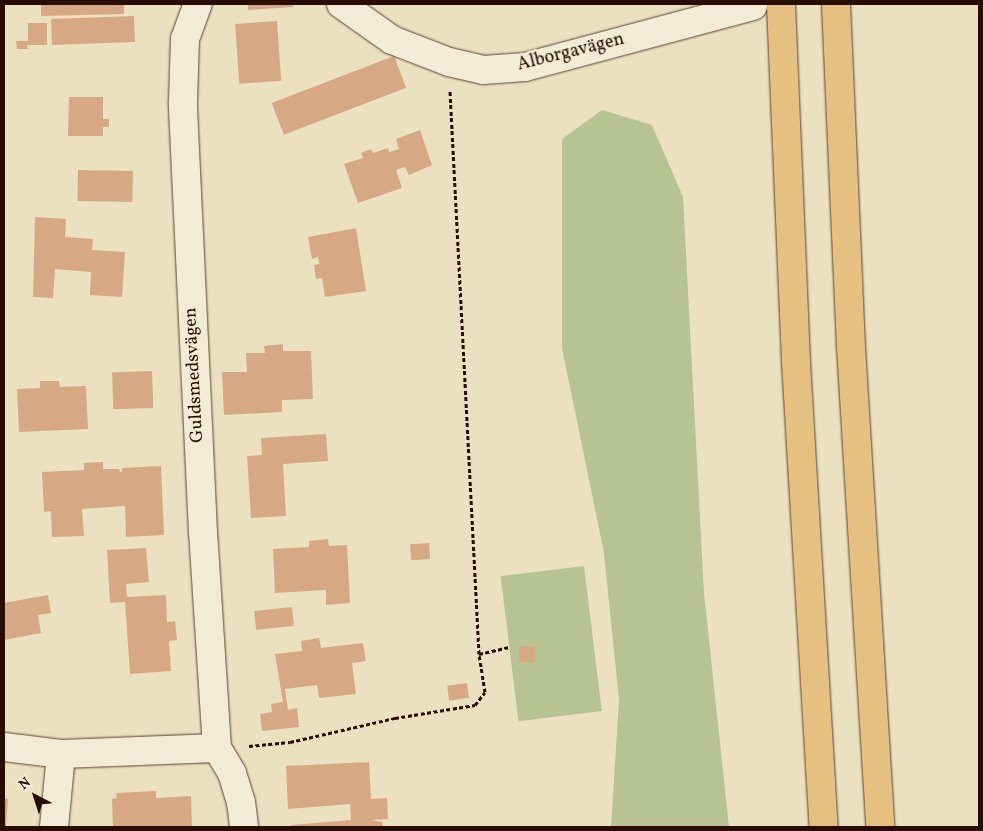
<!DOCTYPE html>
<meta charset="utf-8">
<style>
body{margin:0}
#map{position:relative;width:983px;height:831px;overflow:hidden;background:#ebe1c0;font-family:Vollkorn,serif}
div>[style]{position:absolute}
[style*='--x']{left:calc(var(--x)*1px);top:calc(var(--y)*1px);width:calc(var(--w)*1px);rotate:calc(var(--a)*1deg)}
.green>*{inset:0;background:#b7c393;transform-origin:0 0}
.building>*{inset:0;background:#d6a984;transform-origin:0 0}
.path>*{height:3px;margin-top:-1.5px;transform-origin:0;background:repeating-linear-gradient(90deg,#290d02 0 4px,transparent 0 6.5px)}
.roads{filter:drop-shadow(0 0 1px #5a4232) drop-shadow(0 0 1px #5a4232)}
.minor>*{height:28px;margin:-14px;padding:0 14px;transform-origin:14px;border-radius:14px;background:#f2ecd6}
.highway>*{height:28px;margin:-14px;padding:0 14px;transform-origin:14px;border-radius:14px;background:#e6c080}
span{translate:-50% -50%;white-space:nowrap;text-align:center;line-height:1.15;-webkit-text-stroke:5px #f2ecd6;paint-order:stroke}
.street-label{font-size:18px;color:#290d02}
.frame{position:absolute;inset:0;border:5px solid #290d02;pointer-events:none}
.north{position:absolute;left:10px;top:771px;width:50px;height:50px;-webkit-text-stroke:4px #f2ecd6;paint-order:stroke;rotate:320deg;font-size:14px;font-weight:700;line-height:20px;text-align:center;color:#290d02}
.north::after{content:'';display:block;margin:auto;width:18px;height:22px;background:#290d02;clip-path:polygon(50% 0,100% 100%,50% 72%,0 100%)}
</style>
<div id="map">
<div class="green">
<i style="clip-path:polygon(602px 110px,652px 125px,683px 197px,704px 593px,729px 827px,611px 827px,619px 700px,604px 553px,562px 348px,562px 139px)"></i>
<i style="left:584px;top:566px;width:146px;height:84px;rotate:83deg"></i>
</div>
<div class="building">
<i style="clip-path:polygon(41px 4px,124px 4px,124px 14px,41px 16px)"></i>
<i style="clip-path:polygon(248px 4px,292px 4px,293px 7px,248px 10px)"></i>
<i style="left:134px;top:16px;width:26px;height:83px;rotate:88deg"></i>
<i style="left:277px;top:21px;width:60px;height:42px;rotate:86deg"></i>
<i style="clip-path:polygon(28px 23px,47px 23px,47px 45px,27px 45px,28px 49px,17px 49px,16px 41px,28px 41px)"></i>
<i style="left:394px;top:56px;width:34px;height:131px;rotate:69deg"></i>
<i style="clip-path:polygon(69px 97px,103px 97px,103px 119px,109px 119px,109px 127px,103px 127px,103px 136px,68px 136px)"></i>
<i style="clip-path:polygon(420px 130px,432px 165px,409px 175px,405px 167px,396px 170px,402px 188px,358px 203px,344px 164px,363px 158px,361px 153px,371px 149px,373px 153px,388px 148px,389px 152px,399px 149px,396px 139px)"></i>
<i style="left:78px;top:170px;width:55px;height:31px;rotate:1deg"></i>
<i style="clip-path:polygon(35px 217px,66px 219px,65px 237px,93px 239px,92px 250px,125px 252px,122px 297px,90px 295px,91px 272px,55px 269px,53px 298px,33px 297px)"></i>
<i style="clip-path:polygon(356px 228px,366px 291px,325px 297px,322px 278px,316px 279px,314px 265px,319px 264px,318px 257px,312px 259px,308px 237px)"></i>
<i style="clip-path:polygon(283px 344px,283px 351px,311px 351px,313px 399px,282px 400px,282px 412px,224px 415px,222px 372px,247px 372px,246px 353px,265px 353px,264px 346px)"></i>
<i style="left:152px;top:371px;width:37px;height:40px;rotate:88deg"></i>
<i style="clip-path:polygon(40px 381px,59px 381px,60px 387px,86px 386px,88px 429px,19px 432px,17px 389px,40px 388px)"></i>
<i style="clip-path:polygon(326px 434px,328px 461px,283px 464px,286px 516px,251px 518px,247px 456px,262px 455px,261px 438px)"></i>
<i style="clip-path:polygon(103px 462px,103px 469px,119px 469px,120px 472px,122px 472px,122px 468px,161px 466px,164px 535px,126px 537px,125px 506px,82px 509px,84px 536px,52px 537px,51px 511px,44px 512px,42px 472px,84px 470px,84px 463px)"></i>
<i style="clip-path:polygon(328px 539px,329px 546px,347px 545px,350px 603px,326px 605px,326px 590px,275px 593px,273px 549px,309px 547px,309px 541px)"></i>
<i style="left:429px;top:543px;width:16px;height:19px;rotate:86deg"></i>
<i style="clip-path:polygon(146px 548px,149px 582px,126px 584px,127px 597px,166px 595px,167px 622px,175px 621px,177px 640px,169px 641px,171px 671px,130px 674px,125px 602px,110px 603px,107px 550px)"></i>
<i style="clip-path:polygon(48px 595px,51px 613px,38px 615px,41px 633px,4px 640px,4px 603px)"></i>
<i style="left:292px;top:607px;width:19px;height:38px;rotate:84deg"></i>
<i style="clip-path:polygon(319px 638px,321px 648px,363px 643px,366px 661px,352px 663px,356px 694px,319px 698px,317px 685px,285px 689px,288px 710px,297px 708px,299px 727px,262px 731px,260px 714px,272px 712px,271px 704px,283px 702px,275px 654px,302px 651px,301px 641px)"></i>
<i style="left:535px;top:646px;width:16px;height:16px;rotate:90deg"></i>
<i style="left:467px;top:683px;width:15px;height:20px;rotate:82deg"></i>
<i style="clip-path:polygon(369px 762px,371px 799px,387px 798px,388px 819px,371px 820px,382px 822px,383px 827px,291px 827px,291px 825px,351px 820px,350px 804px,288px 809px,286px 766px)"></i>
<i style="clip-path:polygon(156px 791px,156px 798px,191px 796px,192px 827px,113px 827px,112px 799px,117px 798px,116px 793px)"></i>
<i style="clip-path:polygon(4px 798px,8px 799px,6px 827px,4px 827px)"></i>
</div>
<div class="path">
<i style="--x:479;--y:654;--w:31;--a:-13"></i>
<i style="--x:249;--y:746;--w:41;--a:-5.6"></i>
<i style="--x:290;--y:742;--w:108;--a:-12.9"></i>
<i style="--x:395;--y:718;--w:81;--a:-9.2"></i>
<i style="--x:475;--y:705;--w:16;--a:-52"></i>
<i style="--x:485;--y:692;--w:38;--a:-99"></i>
<i style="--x:479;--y:654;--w:564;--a:-92.95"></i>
</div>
<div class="roads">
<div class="minor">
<i style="--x:341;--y:4;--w:62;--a:35.2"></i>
<i style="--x:392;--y:40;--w:61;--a:21.1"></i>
<i style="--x:449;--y:62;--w:35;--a:13"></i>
<i style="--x:483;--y:70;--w:42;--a:-4.1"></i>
<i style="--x:525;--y:67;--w:236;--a:-15"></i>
<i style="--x:4;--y:747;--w:57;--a:7"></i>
<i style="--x:61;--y:754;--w:156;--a:-2.2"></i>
<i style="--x:217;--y:748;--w:216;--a:-93.7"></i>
<i style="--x:203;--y:532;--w:430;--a:-92.7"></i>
<i style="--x:183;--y:102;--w:63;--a:-88.2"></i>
<i style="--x:185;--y:39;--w:37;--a:-70"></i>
<i style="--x:217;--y:748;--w:29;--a:59"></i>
<i style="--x:232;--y:773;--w:30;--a:73"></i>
<i style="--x:241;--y:802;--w:25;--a:83"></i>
<i style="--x:54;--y:827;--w:73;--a:-84.5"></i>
</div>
<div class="highway">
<i style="--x:781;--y:4;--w:358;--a:87.6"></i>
<i style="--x:796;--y:362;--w:466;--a:86.6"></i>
<i style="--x:836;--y:4;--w:343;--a:87.5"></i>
<i style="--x:851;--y:347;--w:481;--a:86.5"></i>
</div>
</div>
<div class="street-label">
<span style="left:571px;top:53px;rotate:-14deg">Alborgavägen</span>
<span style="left:195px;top:375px;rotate:-93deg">Guldsmedsvägen</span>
</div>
<div class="frame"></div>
<div class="north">N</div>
</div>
